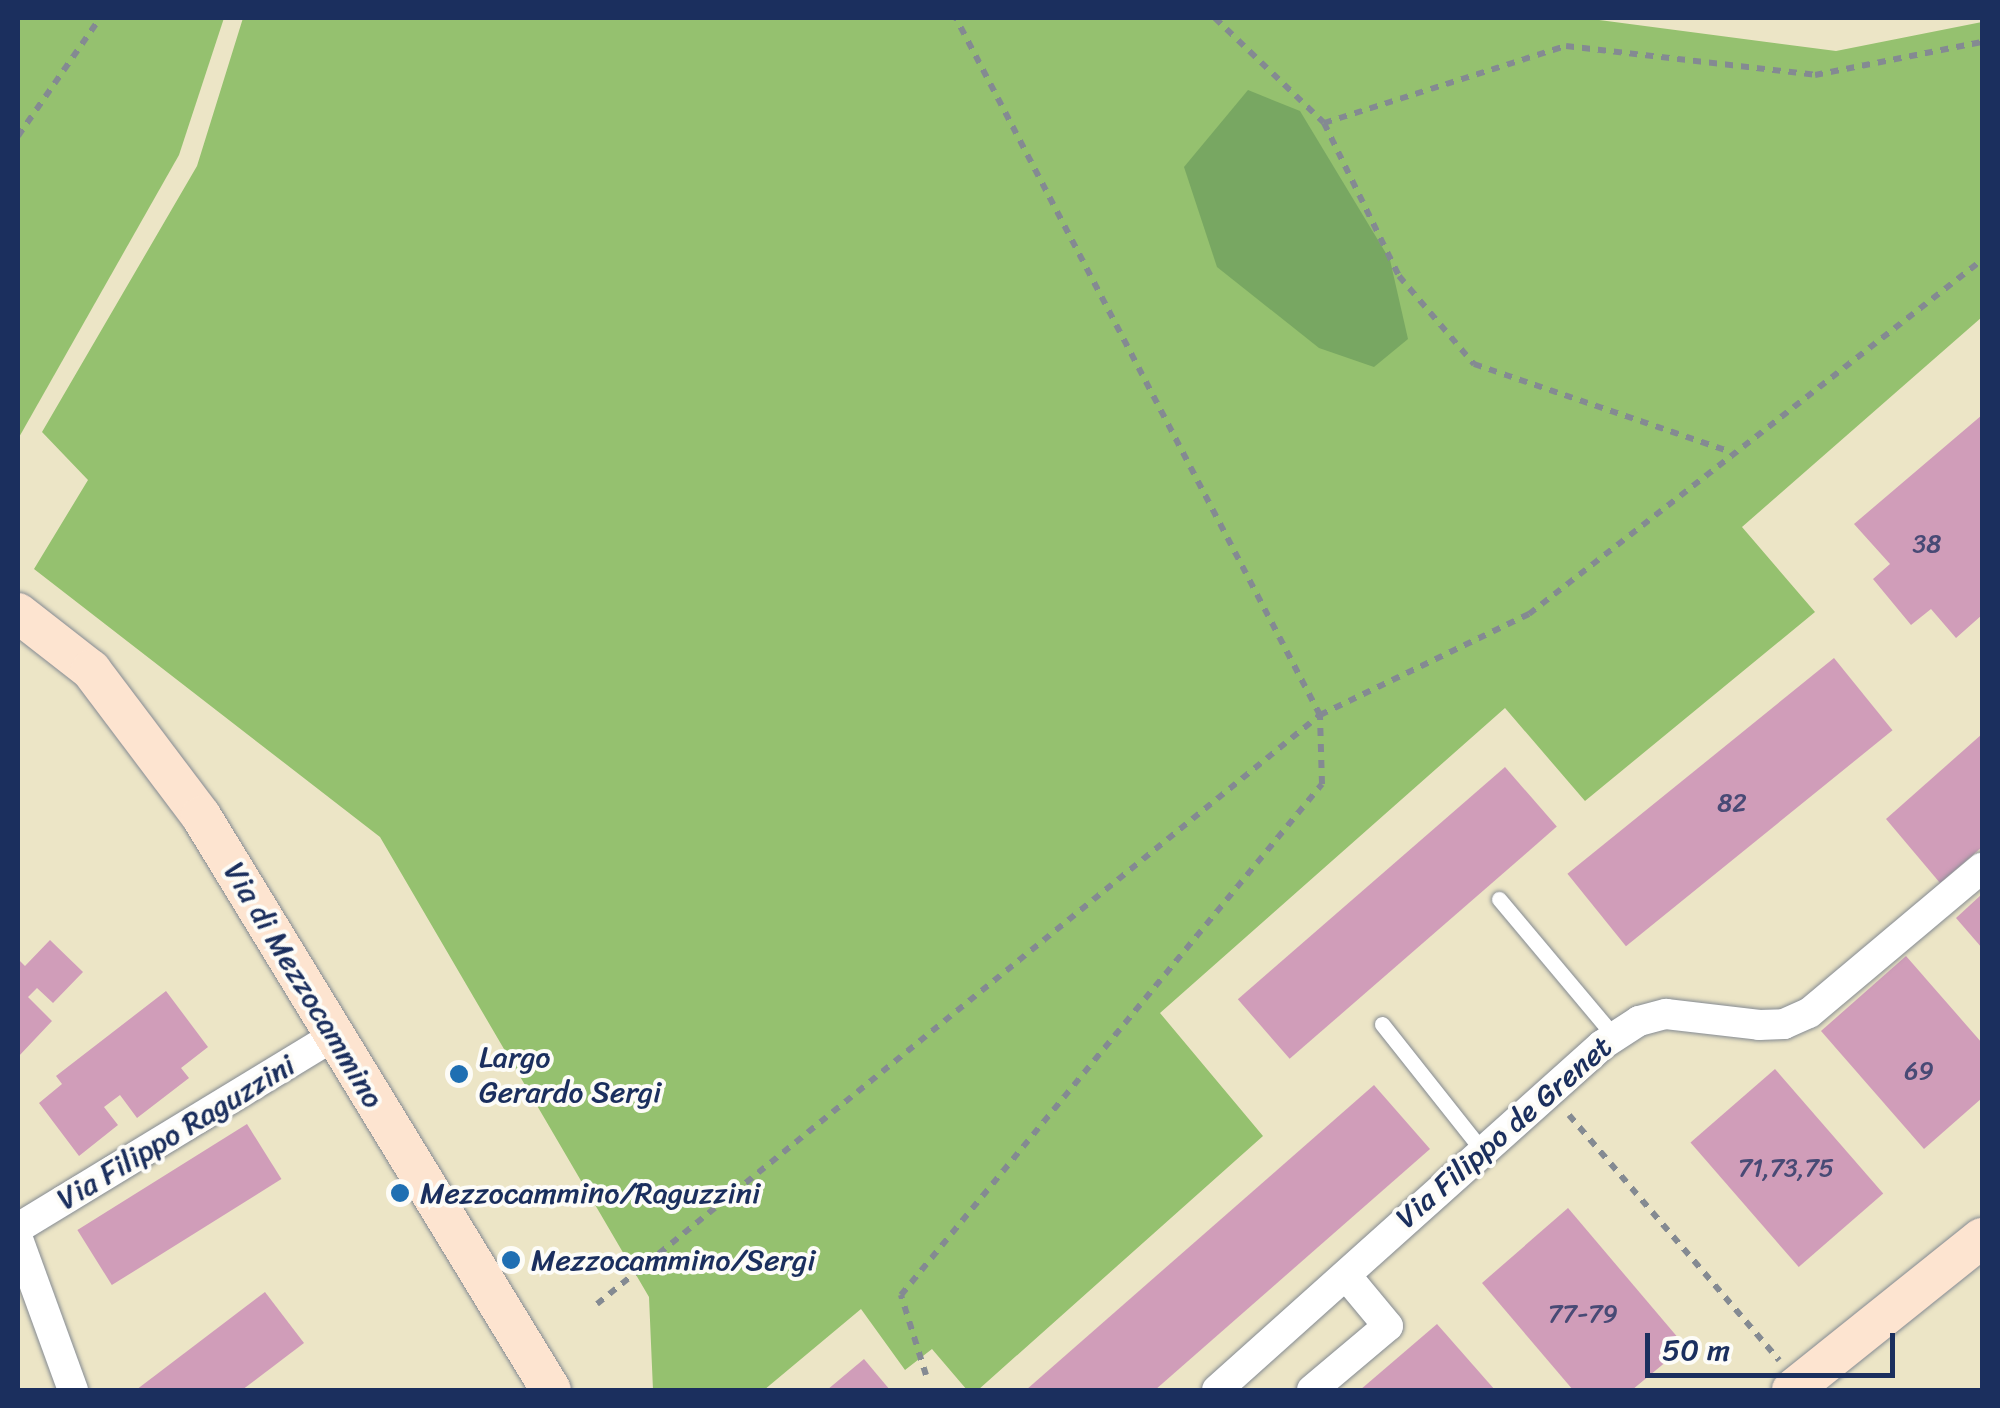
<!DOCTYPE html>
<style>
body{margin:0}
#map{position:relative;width:2000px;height:1408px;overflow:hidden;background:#ece5c6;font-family:Sriracha,sans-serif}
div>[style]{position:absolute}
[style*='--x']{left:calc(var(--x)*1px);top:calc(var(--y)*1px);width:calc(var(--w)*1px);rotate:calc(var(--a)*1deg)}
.green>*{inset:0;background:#95c16f}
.forest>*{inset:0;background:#78a762}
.building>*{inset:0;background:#d09db9;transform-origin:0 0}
.path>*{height:6px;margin-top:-3px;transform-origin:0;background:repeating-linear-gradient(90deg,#848a92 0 8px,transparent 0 16px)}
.roads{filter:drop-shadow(0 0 2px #848a92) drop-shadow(0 0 2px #848a92)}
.lane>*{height:15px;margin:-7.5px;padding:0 7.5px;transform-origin:7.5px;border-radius:7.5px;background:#fff}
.street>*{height:30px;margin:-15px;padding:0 15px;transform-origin:15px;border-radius:15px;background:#fff}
.secondary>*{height:40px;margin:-20px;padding:0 20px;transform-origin:20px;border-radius:20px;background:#fde4d0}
.dots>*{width:28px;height:28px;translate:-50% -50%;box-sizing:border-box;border:5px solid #fdfcf7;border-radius:50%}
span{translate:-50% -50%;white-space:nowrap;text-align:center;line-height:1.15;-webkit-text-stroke:8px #fdfcf7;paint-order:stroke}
.number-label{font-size:25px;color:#484a75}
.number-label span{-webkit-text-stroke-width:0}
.street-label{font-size:30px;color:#1b2f5e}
.poi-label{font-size:30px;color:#1b2f5e}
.left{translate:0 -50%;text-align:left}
.frame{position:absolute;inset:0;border:20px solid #1b2f5e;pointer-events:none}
.scale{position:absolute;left:1645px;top:1333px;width:250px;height:45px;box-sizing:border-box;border:5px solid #1b2f5e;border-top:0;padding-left:12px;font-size:30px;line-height:35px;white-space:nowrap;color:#1b2f5e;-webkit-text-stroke:8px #fdfcf7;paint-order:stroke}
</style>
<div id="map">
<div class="green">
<i style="clip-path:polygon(18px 18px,224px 18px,179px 155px,18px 439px)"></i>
<i style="clip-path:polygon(243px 18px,1584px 18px,1836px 51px,1982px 22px,1982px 317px,1742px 527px,1815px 612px,1585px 801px,1505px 708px,1160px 1013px,1263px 1136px,978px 1390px,967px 1390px,932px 1349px,905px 1370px,861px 1309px,764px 1390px,653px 1390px,649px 1297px,380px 837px,34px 569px,88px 480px,42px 432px,197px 166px)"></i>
</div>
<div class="forest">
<i style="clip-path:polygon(1248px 90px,1300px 111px,1390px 260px,1408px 339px,1374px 367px,1319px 348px,1217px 267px,1184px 167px)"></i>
</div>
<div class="building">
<i style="clip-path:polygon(1982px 415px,1982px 615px,1956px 638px,1931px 609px,1911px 625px,1873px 579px,1890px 564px,1854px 524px)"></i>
<i style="left:1834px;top:658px;width:93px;height:343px;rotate:51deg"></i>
<i style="clip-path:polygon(1982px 734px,1982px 847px,1940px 883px,1886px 819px)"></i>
<i style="left:1505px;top:767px;width:79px;height:354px;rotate:49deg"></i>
<i style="clip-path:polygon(1982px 894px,1982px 948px,1956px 918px)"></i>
<i style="clip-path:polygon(50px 940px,83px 972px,53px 1003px,37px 988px,28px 997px,52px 1021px,18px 1057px,18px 959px,25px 966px)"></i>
<i style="clip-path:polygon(1906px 956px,1982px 1043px,1982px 1098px,1924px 1149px,1821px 1031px)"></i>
<i style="clip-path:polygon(166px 991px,208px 1047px,181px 1068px,189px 1078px,137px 1118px,120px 1095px,104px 1107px,118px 1125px,79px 1156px,39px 1103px,62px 1084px,56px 1076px)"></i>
<i style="left:1775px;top:1069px;width:165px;height:112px;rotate:49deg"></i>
<i style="clip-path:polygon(1374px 1085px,1430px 1149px,1155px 1390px,1026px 1390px)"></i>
<i style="left:247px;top:1124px;width:65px;height:200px;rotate:58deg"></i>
<i style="clip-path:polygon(1568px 1208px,1685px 1346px,1632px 1390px,1573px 1390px,1482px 1283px)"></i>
<i style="clip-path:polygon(265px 1292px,304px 1343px,242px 1390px,136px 1390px)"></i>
<i style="clip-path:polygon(1437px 1324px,1495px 1390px,1360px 1390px)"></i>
<i style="clip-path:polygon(864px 1359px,890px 1390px,827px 1390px)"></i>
</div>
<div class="path">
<i style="--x:1215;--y:18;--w:151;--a:43.9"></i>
<i style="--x:1324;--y:123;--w:170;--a:63.9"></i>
<i style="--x:1399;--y:276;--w:116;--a:49.6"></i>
<i style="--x:1474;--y:364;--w:272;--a:18.9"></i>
<i style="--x:1324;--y:123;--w:254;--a:-17.7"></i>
<i style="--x:1566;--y:46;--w:251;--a:6.6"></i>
<i style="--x:1815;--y:75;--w:170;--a:-11.2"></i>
<i style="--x:18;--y:136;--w:144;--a:-55.2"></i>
<i style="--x:1569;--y:1115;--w:323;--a:49.4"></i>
<i style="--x:597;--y:1304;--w:933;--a:-39.17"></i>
<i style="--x:1320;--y:715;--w:786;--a:-117.58"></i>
<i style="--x:926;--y:1375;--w:84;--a:-107.4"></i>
<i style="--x:901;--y:1295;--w:662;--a:-50.52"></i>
<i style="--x:1322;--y:784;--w:69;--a:-91.7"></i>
<i style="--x:1320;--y:715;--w:232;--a:-25.8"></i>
<i style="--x:1529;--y:614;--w:575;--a:-38.01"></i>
</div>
<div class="roads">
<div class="lane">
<i style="--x:1499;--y:899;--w:180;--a:50"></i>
<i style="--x:1382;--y:1024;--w:159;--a:51.6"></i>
</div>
<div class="street">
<i style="--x:18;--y:1228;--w:370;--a:-31.3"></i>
<i style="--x:18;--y:1239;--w:161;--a:70"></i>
<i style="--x:1217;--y:1390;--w:517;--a:-41.86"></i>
<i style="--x:1602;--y:1045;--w:44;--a:-33"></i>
<i style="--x:1639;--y:1021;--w:28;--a:-15"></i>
<i style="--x:1666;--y:1014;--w:94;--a:6.7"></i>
<i style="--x:1759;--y:1025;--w:25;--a:-2"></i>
<i style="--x:1784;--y:1024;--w:27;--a:-24"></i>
<i style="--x:1809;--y:1013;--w:226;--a:-40"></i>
<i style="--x:1312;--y:1390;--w:99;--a:-40.1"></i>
<i style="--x:1388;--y:1326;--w:61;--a:-129.7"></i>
</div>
<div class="secondary">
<i style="--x:18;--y:613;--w:93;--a:38"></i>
<i style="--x:91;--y:670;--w:183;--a:53"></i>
<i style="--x:201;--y:816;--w:672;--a:58.63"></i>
<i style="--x:1792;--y:1390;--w:243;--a:-38.7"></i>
</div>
</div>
<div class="dots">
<i style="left:459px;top:1074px;background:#1f6fb2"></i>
<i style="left:400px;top:1193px;background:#1f6fb2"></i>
<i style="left:511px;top:1260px;background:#1f6fb2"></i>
</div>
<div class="number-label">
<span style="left:1927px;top:544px">38</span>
<span style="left:1732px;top:803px">82</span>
<span style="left:1919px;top:1071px">69</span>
<span style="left:1786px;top:1168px">71,73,75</span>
<span style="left:1583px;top:1314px">77-79</span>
</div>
<div class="street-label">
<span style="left:304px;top:985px;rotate:59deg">Via di Mezzocammino</span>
<span style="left:176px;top:1132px;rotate:-31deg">Via Filippo Raguzzini</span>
<span style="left:1504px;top:1132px;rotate:-41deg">Via Filippo de Grenet</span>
</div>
<div class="poi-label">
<span class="left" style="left:479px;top:1074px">Largo<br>Gerardo Sergi</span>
<span class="left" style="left:420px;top:1193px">Mezzocammino/Raguzzini</span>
<span class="left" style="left:531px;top:1260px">Mezzocammino/Sergi</span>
</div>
<div class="frame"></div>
<div class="scale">50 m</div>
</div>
